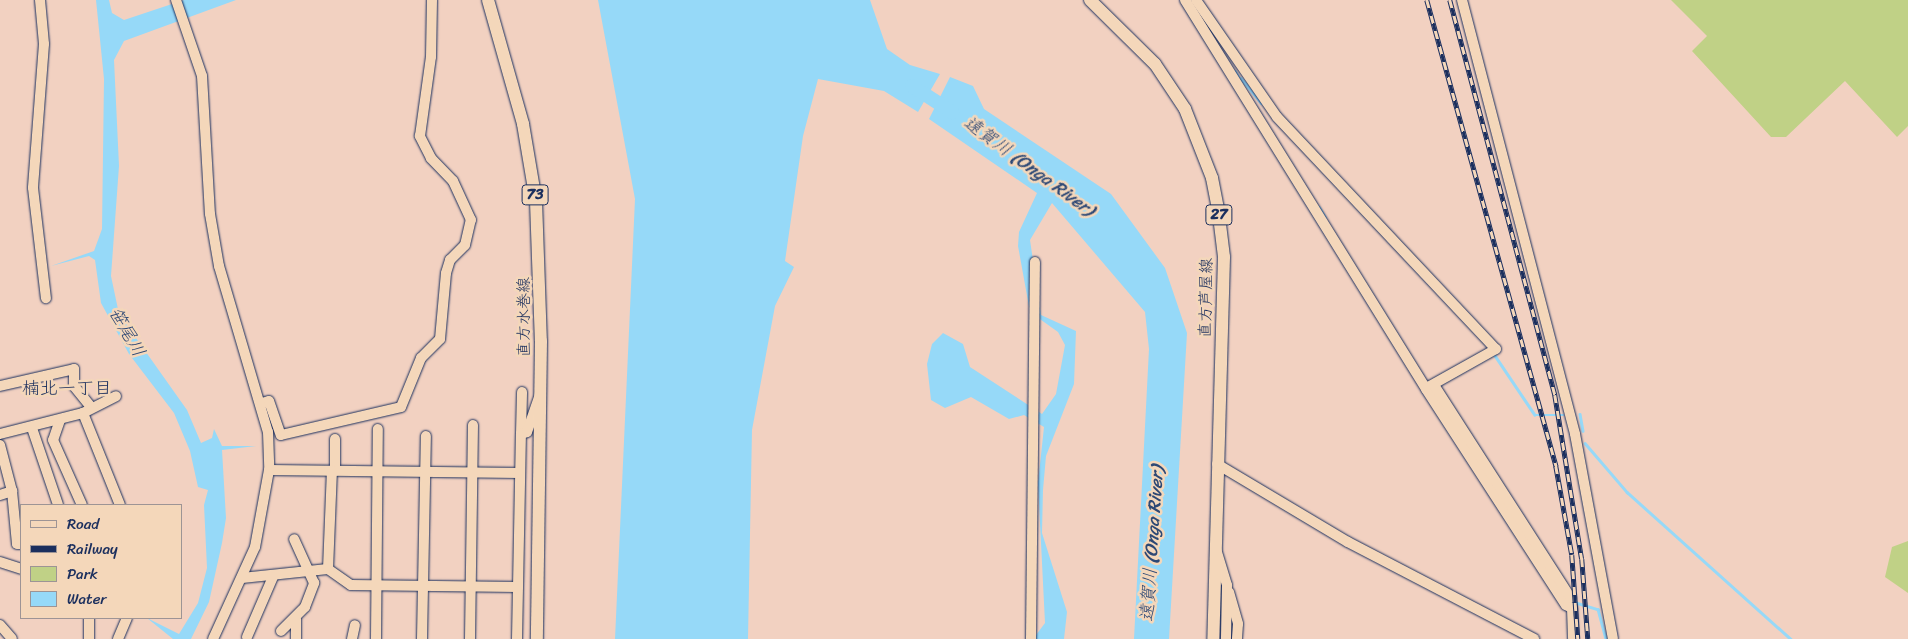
<!DOCTYPE html>
<meta charset="utf-8">
<style>
body{margin:0}
#map{position:relative;width:1908px;height:639px;overflow:hidden;background:#f2d1c1;font-family:Sriracha,"Klee One",sans-serif}
div>[style]{position:absolute}
[style*='--x']{left:calc(var(--x)*1px);top:calc(var(--y)*1px);width:calc(var(--w)*1px);rotate:calc(var(--a)*1deg)}
.green>*{inset:0;background:#c0d186}
.water>*{inset:0;background:#96d9f8}
.stream>*{height:2.5px;margin:-1.25px;padding:0 1.25px;transform-origin:1.25px;border-radius:1.25px;background:#96d9f8}
.river>*{height:14px;margin:-7px;padding:0 7px;transform-origin:7px;border-radius:7px;background:#96d9f8}
.roads{filter:drop-shadow(0 0 1px #1b2f5e) drop-shadow(0 0 1px #1b2f5e)}
.minor>*{height:10px;margin:-5px;padding:0 5px;transform-origin:5px;border-radius:5px;background:#f4d7ba}
.major>*{height:12px;margin:-6px;padding:0 6px;transform-origin:6px;border-radius:6px;background:#f4d7ba}
.rail>*{height:4.5px;margin-top:-2.25px;transform-origin:0;background:repeating-linear-gradient(90deg,#f4d7ba 0 8px,#1b2f5e 0 16px);box-sizing:border-box;border-block:1px solid #1b2f5e}
span{translate:-50% -50%;white-space:nowrap;text-align:center;line-height:1.15;-webkit-text-stroke:5px #f4d7ba;paint-order:stroke}
.shield-label span{padding:1px 4px;background:#f4d7ba;border:1px solid;border-radius:4px;-webkit-text-stroke-width:0}
.shield-label{font-size:15px;color:#1b2f5e;font-weight:700}
.street-label{font-size:16px;color:#1b2f5e}
.water-label{font-size:18px;color:#2d4875;font-style:italic}
.neighbourhood-label{font-size:18px;color:#1b2f5e}
.legend{position:absolute;left:20px;top:504px;width:162px;height:115px;box-sizing:border-box;background:#f4d7ba;border:1px solid #9d9495;margin:0;padding:6px 9px;list-style:none;font-size:15px;color:#1b2f5e}
.legend li{display:flex;align-items:center;gap:10px;height:25px}
.legend b{width:25px;border:1px solid #9d9495}
</style>
<div id="map">
<div class="green">
<i style="clip-path:polygon(1671px 0,1908px 0,1908px 126px,1897px 137px,1845px 81px,1786px 137px,1771px 137px,1692px 51px,1707px 36px)"></i>
<i style="clip-path:polygon(1908px 541px,1908px 593px,1885px 577px,1892px 547px)"></i>
</div>
<div class="water">
<i style="clip-path:polygon(96px 0,109px 0,112px 13px,124px 20px,184px 0,236px 0,124px 41px,114px 60px,119px 166px,111px 276px,119px 314px,187px 410px,201px 443px,212px 438px,214px 429px,222px 446px,256px 446px,222px 450px,226px 518px,222px 543px,209px 602px,191px 639px,173px 639px,147px 618px,179px 634px,198px 603px,207px 568px,204px 505px,208px 490px,198px 487px,190px 451px,174px 413px,129px 354px,101px 303px,95px 260px,89px 256px,51px 266px,94px 251px,102px 229px,104px 79px)"></i>
<i style="clip-path:polygon(598px 0,870px 0,887px 49px,910px 65px,940px 74px,918px 112px,884px 91px,818px 79px,803px 136px,785px 261px,794px 267px,775px 306px,752px 430px,748px 639px,615px 639px,635px 199px)"></i>
<i style="clip-path:polygon(950px 77px,973px 86px,984px 109px,1111px 194px,1165px 268px,1187px 333px,1169px 639px,1134px 639px,1149px 349px,1145px 312px,1052px 203px,1030px 240px,1041px 315px,1076px 331px,1074px 384px,1046px 456px,1043px 490px,1042px 533px,1067px 612px,1064px 639px,1033px 639px,1045px 623px,1038px 483px,1044px 427px,1024px 415px,1009px 419px,971px 397px,945px 408px,931px 400px,927px 364px,932px 344px,943px 333px,963px 344px,970px 367px,1042px 414px,1056px 394px,1065px 345px,1058px 332px,1030px 312px,1018px 246px,1019px 232px,1037px 193px,929px 119px)"></i>
</div>
<div class="stream">
<i style="--x:1235;--y:71;--w:12;--a:59"></i>
<i style="--x:1241;--y:78;--w:32;--a:51"></i>
<i style="--x:1319;--y:207;--w:12;--a:59"></i>
<i style="--x:1494;--y:354;--w:73;--a:56.1"></i>
<i style="--x:1535;--y:415;--w:28;--a:0"></i>
<i style="--x:1580;--y:414;--w:17;--a:80"></i>
<i style="--x:1585;--y:443;--w:65;--a:49.4"></i>
<i style="--x:1627;--y:492;--w:220;--a:41.9"></i>
<i style="--x:1571;--y:601;--w:28;--a:17"></i>
<i style="--x:1598;--y:609;--w:31;--a:75"></i>
</div>
<div class="river">
<i style="--x:912;--y:86;--w:48;--a:33"></i>
</div>
<div class="roads">
<div class="minor">
<i style="--x:40;--y:0;--w:44;--a:84.8"></i>
<i style="--x:44;--y:44;--w:144;--a:94.4"></i>
<i style="--x:33;--y:188;--w:111;--a:83.3"></i>
<i style="--x:176;--y:0;--w:80;--a:71.1"></i>
<i style="--x:202;--y:76;--w:138;--a:86.7"></i>
<i style="--x:210;--y:214;--w:53;--a:80.2"></i>
<i style="--x:219;--y:266;--w:173;--a:73.6"></i>
<i style="--x:268;--y:432;--w:38;--a:88"></i>
<i style="--x:269;--y:470;--w:78;--a:100.3"></i>
<i style="--x:255;--y:547;--w:101;--a:114.5"></i>
<i style="--x:1185;--y:0;--w:458;--a:58.2"></i>
<i style="--x:1426;--y:389;--w:257;--a:57.1"></i>
<i style="--x:1566;--y:605;--w:7;--a:27"></i>
<i style="--x:1572;--y:608;--w:31;--a:88"></i>
<i style="--x:1196;--y:0;--w:142;--a:55.3"></i>
<i style="--x:1277;--y:117;--w:319;--a:46.7"></i>
<i style="--x:1496;--y:349;--w:78;--a:150.8"></i>
<i style="--x:1462;--y:0;--w:448;--a:75.4"></i>
<i style="--x:1575;--y:434;--w:208;--a:79.5"></i>
<i style="--x:1434;--y:385;--w:253;--a:57.3"></i>
<i style="--x:0;--y:386;--w:76;--a:-12.9"></i>
<i style="--x:74;--y:369;--w:17;--a:90"></i>
<i style="--x:74;--y:386;--w:28;--a:51"></i>
<i style="--x:262;--y:403;--w:7;--a:-16"></i>
<i style="--x:269;--y:401;--w:36;--a:71"></i>
<i style="--x:281;--y:435;--w:123;--a:-13.1"></i>
<i style="--x:401;--y:407;--w:53;--a:-67.8"></i>
<i style="--x:421;--y:358;--w:27;--a:-45"></i>
<i style="--x:440;--y:339;--w:66;--a:-84.8"></i>
<i style="--x:446;--y:273;--w:14;--a:-73"></i>
<i style="--x:450;--y:260;--w:21;--a:-45"></i>
<i style="--x:465;--y:245;--w:26;--a:-77"></i>
<i style="--x:471;--y:220;--w:43;--a:-114.8"></i>
<i style="--x:453;--y:181;--w:32;--a:-134"></i>
<i style="--x:431;--y:158;--w:25;--a:-117"></i>
<i style="--x:420;--y:136;--w:80;--a:-82.1"></i>
<i style="--x:431;--y:57;--w:57;--a:-89"></i>
<i style="--x:83;--y:413;--w:99;--a:68.1"></i>
<i style="--x:60;--y:420;--w:21;--a:109"></i>
<i style="--x:53;--y:440;--w:71;--a:66"></i>
<i style="--x:32;--y:428;--w:81;--a:71.3"></i>
<i style="--x:0;--y:434;--w:86;--a:-14.2"></i>
<i style="--x:83;--y:413;--w:37;--a:-27"></i>
<i style="--x:521;--y:434;--w:42;--a:-88.6"></i>
<i style="--x:335;--y:439;--w:32;--a:90"></i>
<i style="--x:0;--y:445;--w:48;--a:75.4"></i>
<i style="--x:12;--y:491;--w:53;--a:84.6"></i>
<i style="--x:17;--y:544;--w:4;--a:0"></i>
<i style="--x:1217;--y:464;--w:152;--a:30.8"></i>
<i style="--x:1348;--y:542;--w:210;--a:27.5"></i>
<i style="--x:269;--y:470;--w:251;--a:0.7"></i>
<i style="--x:0;--y:495;--w:13;--a:-18"></i>
<i style="--x:1216;--y:549;--w:38;--a:73"></i>
<i style="--x:1227;--y:585;--w:54;--a:91.1"></i>
<i style="--x:0;--y:562;--w:22;--a:18"></i>
<i style="--x:328;--y:569;--w:98;--a:-87.7"></i>
<i style="--x:242;--y:578;--w:86;--a:-6"></i>
<i style="--x:328;--y:569;--w:28;--a:35"></i>
<i style="--x:351;--y:585;--w:167;--a:0.7"></i>
<i style="--x:1229;--y:592;--w:33;--a:74"></i>
<i style="--x:1238;--y:624;--w:15;--a:94"></i>
<i style="--x:0;--y:625;--w:18;--a:49"></i>
<i style="--x:281;--y:631;--w:34;--a:-45"></i>
<i style="--x:305;--y:607;--w:26;--a:-69"></i>
<i style="--x:314;--y:583;--w:48;--a:-114.4"></i>
<i style="--x:247;--y:637;--w:65;--a:-66.6"></i>
<i style="--x:89;--y:639;--w:21;--a:-90"></i>
<i style="--x:118;--y:639;--w:23;--a:-67"></i>
<i style="--x:296;--y:639;--w:20;--a:-90"></i>
<i style="--x:352;--y:639;--w:14;--a:-78"></i>
<i style="--x:376;--y:639;--w:210;--a:-89.5"></i>
<i style="--x:422;--y:639;--w:203;--a:-88.9"></i>
<i style="--x:470;--y:639;--w:214;--a:-89.2"></i>
<i style="--x:517;--y:639;--w:205;--a:-88.9"></i>
<i style="--x:521;--y:434;--w:6;--a:-18"></i>
<i style="--x:527;--y:432;--w:39;--a:-71"></i>
<i style="--x:1031;--y:639;--w:377;--a:-89.4"></i>
</div>
<div class="major">
<i style="--x:488;--y:0;--w:129;--a:74.2"></i>
<i style="--x:523;--y:124;--w:78;--a:80.4"></i>
<i style="--x:536;--y:201;--w:140;--a:88"></i>
<i style="--x:541;--y:341;--w:298;--a:90.8"></i>
<i style="--x:1090;--y:0;--w:91;--a:44.6"></i>
<i style="--x:1155;--y:64;--w:54;--a:56.3"></i>
<i style="--x:1185;--y:109;--w:74;--a:68.6"></i>
<i style="--x:1212;--y:178;--w:31;--a:79"></i>
<i style="--x:1218;--y:208;--w:49;--a:83"></i>
<i style="--x:1224;--y:257;--w:382;--a:91.6"></i>
</div>
</div>
<div class="rail">
<i style="--x:1427;--y:0;--w:484;--a:74.5"></i>
<i style="--x:1556;--y:466;--w:90;--a:79.8"></i>
<i style="--x:1572;--y:555;--w:84;--a:85.9"></i>
<i style="--x:1450;--y:0;--w:409;--a:75.1"></i>
<i style="--x:1555;--y:395;--w:166;--a:80.7"></i>
<i style="--x:1582;--y:559;--w:80;--a:85.7"></i>
</div>
<div class="shield-label">
<span style="left:535px;top:195px">73</span>
<span style="left:1219px;top:215px">27</span>
</div>
<div class="street-label">
<span style="left:1206px;top:298px;rotate:-89deg">直方芦屋線</span>
<span style="left:524px;top:317px;rotate:-90deg">直方水巻線</span>
</div>
<div class="water-label">
<span style="left:1029px;top:166px;rotate:36deg">遠賀川 (Onga River)</span>
<span style="left:127px;top:332px;rotate:60deg">笹尾川</span>
<span style="left:1152px;top:544px;rotate:-86deg">遠賀川 (Onga River)</span>
</div>
<div class="neighbourhood-label">
<span style="left:67px;top:388px">楠北一丁目</span>
</div>
<ul class="legend">
<li><b style="height:6px;background:#f4d7ba"></b>Road</li>
<li><b style="height:6px;background:#1b2f5e"></b>Railway</li>
<li><b style="height:14px;background:#c0d186"></b>Park</li>
<li><b style="height:14px;background:#96d9f8"></b>Water</li>
</ul>
</div>
